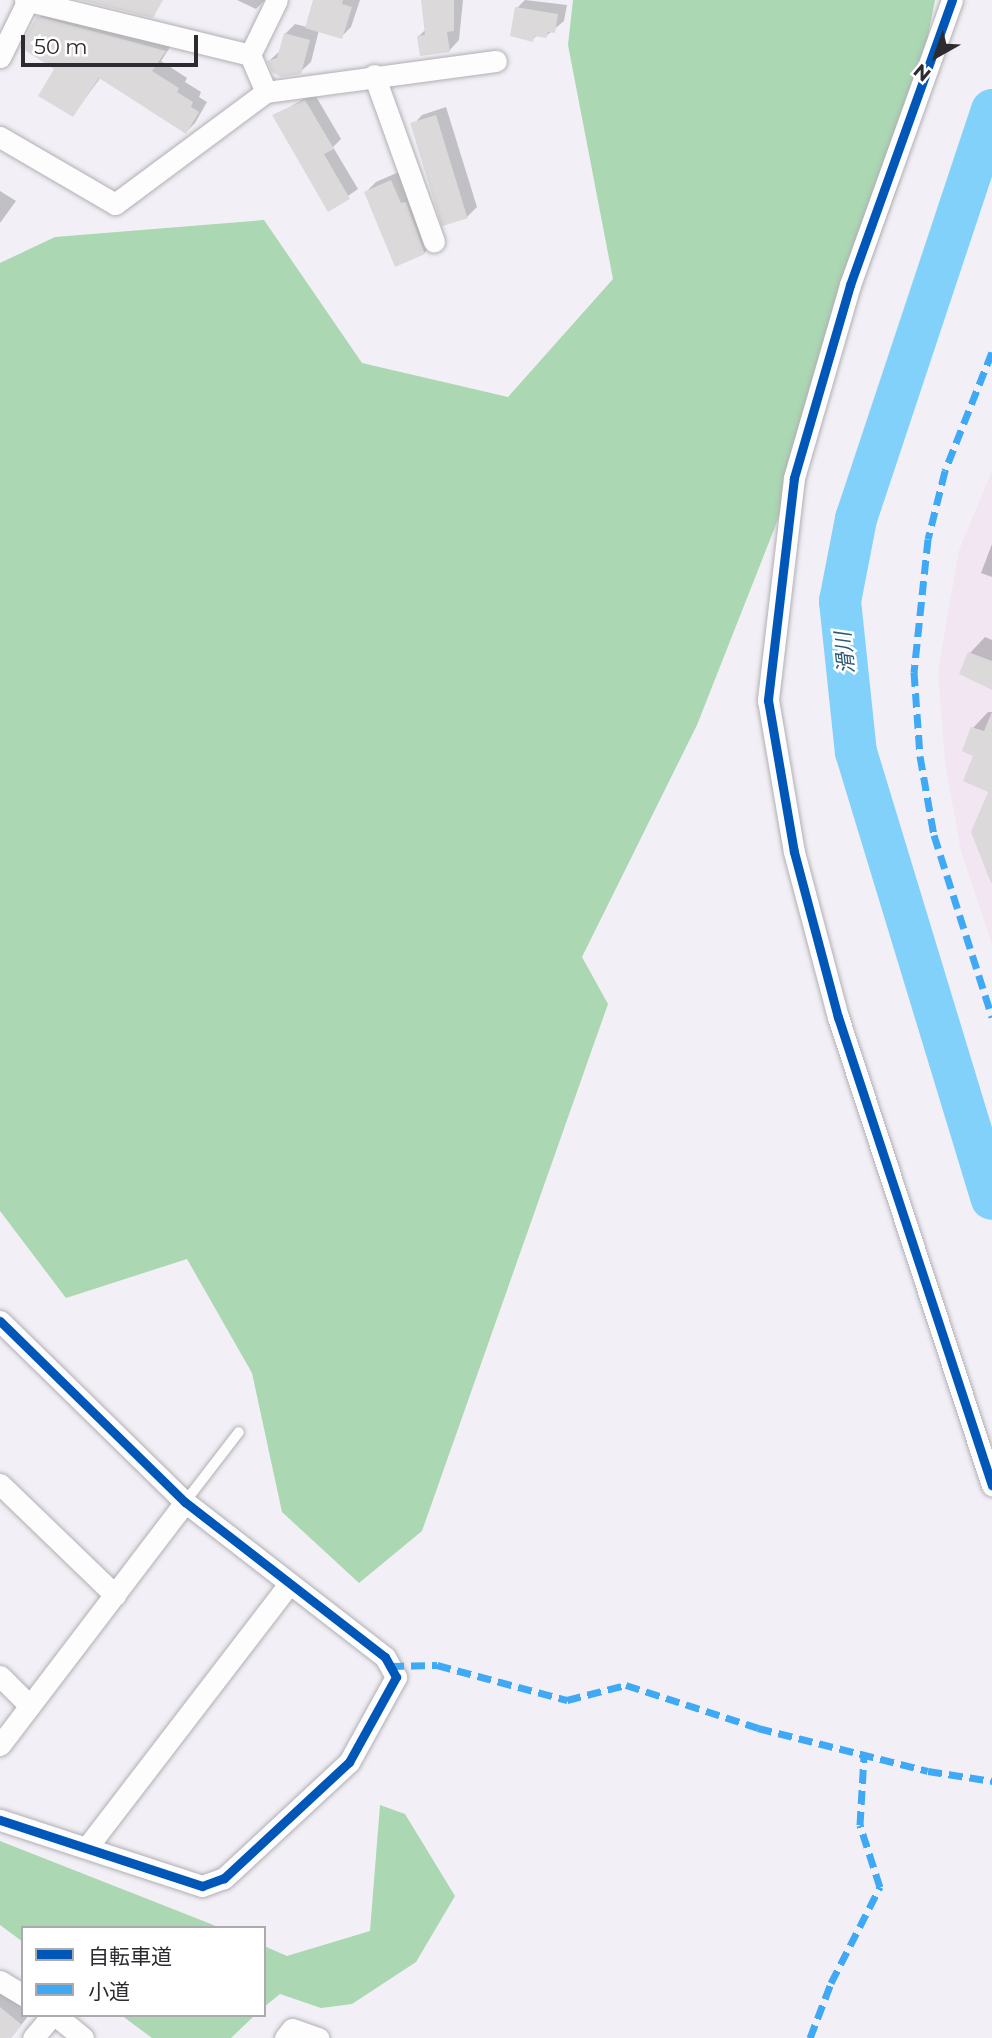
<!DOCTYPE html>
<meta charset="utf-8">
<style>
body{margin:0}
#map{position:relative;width:992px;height:2038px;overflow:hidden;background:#f2f0f6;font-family:Montserrat,"Noto Sans JP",sans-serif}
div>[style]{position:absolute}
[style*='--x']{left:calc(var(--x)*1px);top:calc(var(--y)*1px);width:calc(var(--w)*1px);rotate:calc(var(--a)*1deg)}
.education>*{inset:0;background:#f1e6f2}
.forest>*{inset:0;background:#abd7b3}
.shadow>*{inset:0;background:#0003}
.river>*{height:42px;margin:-21px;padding:0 21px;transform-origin:21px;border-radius:21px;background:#81d1fa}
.building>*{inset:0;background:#dbd9da;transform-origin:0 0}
.roads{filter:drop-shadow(0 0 2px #b1afb4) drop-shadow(0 0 2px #b1afb4)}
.lane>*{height:10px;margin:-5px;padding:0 5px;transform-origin:5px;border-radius:5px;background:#fdfdfe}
.street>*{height:21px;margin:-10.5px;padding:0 10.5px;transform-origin:10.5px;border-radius:10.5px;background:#fdfdfe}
.quiet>*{height:7px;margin-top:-3.5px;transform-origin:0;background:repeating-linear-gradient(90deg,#3fa9f5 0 14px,transparent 0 21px)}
.cycleway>*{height:9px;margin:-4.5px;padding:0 4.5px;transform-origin:4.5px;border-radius:4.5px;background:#0057b8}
span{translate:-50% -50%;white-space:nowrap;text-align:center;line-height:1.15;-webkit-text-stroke:5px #fff;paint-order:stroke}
.water-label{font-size:21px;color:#2b5971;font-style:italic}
.legend{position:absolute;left:21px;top:1926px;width:245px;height:91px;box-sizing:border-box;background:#fff;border:2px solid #abaaac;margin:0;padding:9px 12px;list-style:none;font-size:21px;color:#2d2a30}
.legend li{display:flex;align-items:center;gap:14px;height:35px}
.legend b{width:35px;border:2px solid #abaaac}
.north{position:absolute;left:901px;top:21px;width:70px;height:70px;-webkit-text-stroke:5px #fff;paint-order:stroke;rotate:220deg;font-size:19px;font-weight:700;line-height:28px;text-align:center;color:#2d2a30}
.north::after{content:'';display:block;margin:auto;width:24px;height:32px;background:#2d2a30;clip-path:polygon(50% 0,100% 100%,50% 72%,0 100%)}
.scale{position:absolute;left:21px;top:35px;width:177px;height:32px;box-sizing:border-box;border:4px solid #2d2a30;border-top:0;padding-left:9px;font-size:21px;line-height:24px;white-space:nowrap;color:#2d2a30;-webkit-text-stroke:5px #fff;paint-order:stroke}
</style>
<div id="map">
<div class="education">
<i style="clip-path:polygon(992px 471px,992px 944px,961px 851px,945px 762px,938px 671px,959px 550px)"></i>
</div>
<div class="forest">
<i style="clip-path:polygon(573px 0,935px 0,899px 183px,775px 527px,697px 725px,582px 957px,608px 1004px,422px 1531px,359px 1583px,282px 1512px,252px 1373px,187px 1259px,66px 1298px,0 1211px,0 263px,55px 237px,264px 220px,362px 363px,508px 397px,613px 279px,568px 45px)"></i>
<i style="clip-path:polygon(380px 1805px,405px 1814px,455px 1896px,416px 1962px,352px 2004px,321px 2008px,280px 1994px,264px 2007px,264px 1946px,287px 1956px,370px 1931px)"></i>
<i style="clip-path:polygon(0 1841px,211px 1924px,220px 1928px,23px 1928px,23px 1942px,0 1925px)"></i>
<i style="clip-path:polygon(121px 2015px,255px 2015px,231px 2038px,152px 2038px)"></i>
</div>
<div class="shadow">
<i style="clip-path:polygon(237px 0,265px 0,256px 9px)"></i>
<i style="clip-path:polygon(315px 0,360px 0,351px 27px,341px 37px,319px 30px,311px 62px,300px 72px,269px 61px,281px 50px,285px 34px,295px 24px,307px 27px)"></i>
<i style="clip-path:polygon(423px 0,463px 0,459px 40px,449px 51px,419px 36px,426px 29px)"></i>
<i style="clip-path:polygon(525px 0,567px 5px,564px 21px,546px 36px,537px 35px,532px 40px,517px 8px)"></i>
<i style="clip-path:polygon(48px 8px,174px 41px,161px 61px,187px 78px,185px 82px,201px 92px,199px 97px,207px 102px,195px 123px,186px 132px,101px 77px,73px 115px,39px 18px)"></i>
<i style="clip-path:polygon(314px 93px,341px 139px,333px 147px,358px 189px,329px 209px,274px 116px)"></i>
<i style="clip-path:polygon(446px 107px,477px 207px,467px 217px,413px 125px,422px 115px)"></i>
<i style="clip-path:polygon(401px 171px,434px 243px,424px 253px,366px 192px,376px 182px)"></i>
<i style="clip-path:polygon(0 191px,16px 201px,0 223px)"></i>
<i style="clip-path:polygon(992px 544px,992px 577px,981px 573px)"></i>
<i style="clip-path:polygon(985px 637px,992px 640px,992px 688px,970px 653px)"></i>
<i style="clip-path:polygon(988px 712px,992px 712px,992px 875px,990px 791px,976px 755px,973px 728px)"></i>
<i style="clip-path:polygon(0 1992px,23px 2008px,23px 2015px,29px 2015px,11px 2038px,0 2038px)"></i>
</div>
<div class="river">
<i style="--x:992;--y:110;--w:431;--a:108.4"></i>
<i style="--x:856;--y:519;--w:84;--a:101"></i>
<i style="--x:840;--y:601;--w:152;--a:84"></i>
<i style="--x:856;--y:752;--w:467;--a:73.1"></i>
</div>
<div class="building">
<i style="clip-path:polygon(80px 0,163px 0,153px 18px)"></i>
<i style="clip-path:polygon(313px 0,343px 0,342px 4px,352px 7px,342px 39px,305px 28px)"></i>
<i style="clip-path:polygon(421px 0,454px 0,454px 31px,447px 32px,450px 52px,420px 56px,417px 36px,425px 35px)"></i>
<i style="clip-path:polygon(515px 7px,558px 14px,555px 33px,548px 32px,546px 38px,534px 36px,533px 42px,510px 36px)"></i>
<i style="clip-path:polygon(37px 16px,166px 51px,152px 71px,179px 88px,177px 92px,193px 102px,191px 107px,199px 112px,186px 134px,99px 78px,73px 117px,38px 96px,54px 69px,20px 47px)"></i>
<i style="clip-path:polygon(284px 33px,310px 40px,301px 74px,281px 77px,272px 72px,267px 61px,277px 58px)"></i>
<i style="clip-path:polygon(305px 100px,334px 149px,324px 154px,350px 199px,328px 212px,272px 115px)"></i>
<i style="left:436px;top:115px;width:108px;height:27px;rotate:73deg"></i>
<i style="clip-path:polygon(391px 180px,401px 203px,406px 202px,425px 254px,395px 267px,364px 192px)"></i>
<i style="clip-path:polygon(968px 652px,992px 661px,992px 690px,959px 674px)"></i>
<i style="clip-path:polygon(992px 712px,992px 882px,991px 883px,971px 832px,988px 792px,963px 781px,973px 756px,962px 751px,971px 727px,984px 731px)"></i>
<i style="clip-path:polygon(0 2007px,22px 2025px,11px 2038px,0 2038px)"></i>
</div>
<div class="roads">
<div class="lane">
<i style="--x:185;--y:1502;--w:88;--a:-52.4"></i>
</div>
<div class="street">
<i style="--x:25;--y:0;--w:232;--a:13.7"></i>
<i style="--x:952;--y:0;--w:303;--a:109.7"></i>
<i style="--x:850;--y:285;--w:201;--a:106.2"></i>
<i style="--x:794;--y:478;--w:224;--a:96.7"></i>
<i style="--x:768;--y:700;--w:154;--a:80.3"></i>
<i style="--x:794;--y:852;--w:171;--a:75.1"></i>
<i style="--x:838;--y:1017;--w:493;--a:71.8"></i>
<i style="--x:0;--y:57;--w:64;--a:-63.8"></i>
<i style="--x:374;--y:75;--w:177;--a:70.2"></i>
<i style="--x:266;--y:92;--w:40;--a:-113.4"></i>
<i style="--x:250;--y:55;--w:61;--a:-63.9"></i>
<i style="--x:0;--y:137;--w:133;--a:30.2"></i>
<i style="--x:115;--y:204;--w:188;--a:-36.6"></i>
<i style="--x:266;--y:92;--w:232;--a:-7.7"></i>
<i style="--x:0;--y:1321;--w:259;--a:44.4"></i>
<i style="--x:185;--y:1502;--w:253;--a:37.8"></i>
<i style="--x:385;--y:1657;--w:23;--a:61"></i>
<i style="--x:396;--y:1677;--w:97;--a:118.9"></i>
<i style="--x:349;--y:1762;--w:171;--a:137.1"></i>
<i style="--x:224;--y:1878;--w:23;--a:160"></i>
<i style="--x:202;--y:1886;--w:213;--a:-161.9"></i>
<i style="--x:0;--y:1484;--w:160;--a:44"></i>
<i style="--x:0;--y:1676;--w:42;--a:45"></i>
<i style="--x:0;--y:1745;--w:305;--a:-52.7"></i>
<i style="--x:88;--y:1846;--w:329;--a:-52.5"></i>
<i style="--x:0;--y:1981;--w:27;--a:31"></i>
<i style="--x:55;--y:2015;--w:36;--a:39"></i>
<i style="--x:33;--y:2038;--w:30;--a:-50"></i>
<i style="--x:285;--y:2038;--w:11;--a:-52"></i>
<i style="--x:292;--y:2029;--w:28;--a:19"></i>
</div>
</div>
<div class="quiet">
<i style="--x:992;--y:352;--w:128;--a:111.6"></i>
<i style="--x:945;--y:471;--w:70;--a:104"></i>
<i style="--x:928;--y:539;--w:134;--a:96"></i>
<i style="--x:914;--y:672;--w:84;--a:85.9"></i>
<i style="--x:920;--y:756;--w:80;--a:80"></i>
<i style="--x:934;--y:835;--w:191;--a:72.3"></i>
<i style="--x:390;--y:1666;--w:47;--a:-1.2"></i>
<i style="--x:437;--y:1665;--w:135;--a:15.1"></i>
<i style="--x:567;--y:1700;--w:61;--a:-14.3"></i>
<i style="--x:626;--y:1685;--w:139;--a:18"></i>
<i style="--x:758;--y:1728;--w:175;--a:14.2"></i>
<i style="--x:928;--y:1771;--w:65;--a:8.9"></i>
<i style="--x:810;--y:2038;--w:59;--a:-69.1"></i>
<i style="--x:831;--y:1983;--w:108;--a:-63"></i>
<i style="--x:880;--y:1887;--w:65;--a:-107.9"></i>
<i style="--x:860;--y:1825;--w:70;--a:-86.7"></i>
</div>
<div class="cycleway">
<i style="--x:952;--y:0;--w:303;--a:109.7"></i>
<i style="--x:850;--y:285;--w:201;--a:106.2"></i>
<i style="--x:794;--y:478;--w:224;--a:96.7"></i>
<i style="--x:768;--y:700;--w:154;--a:80.3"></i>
<i style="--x:794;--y:852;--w:171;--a:75.1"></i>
<i style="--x:838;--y:1017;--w:493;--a:71.8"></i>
<i style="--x:0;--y:1321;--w:259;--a:44.4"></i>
<i style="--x:185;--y:1502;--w:253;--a:37.8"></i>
<i style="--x:385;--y:1657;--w:23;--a:61"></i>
<i style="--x:396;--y:1677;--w:97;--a:118.9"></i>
<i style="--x:349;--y:1762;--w:171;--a:137.1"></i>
<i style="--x:224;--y:1878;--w:23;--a:160"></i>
<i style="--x:202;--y:1886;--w:213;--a:-161.9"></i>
</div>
<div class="water-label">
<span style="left:845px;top:653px;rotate:-96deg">滑川</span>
</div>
<ul class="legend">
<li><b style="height:9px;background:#0057b8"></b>自転車道</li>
<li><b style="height:9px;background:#3fa9f5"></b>小道</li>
</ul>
<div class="north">N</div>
<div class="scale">50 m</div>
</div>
